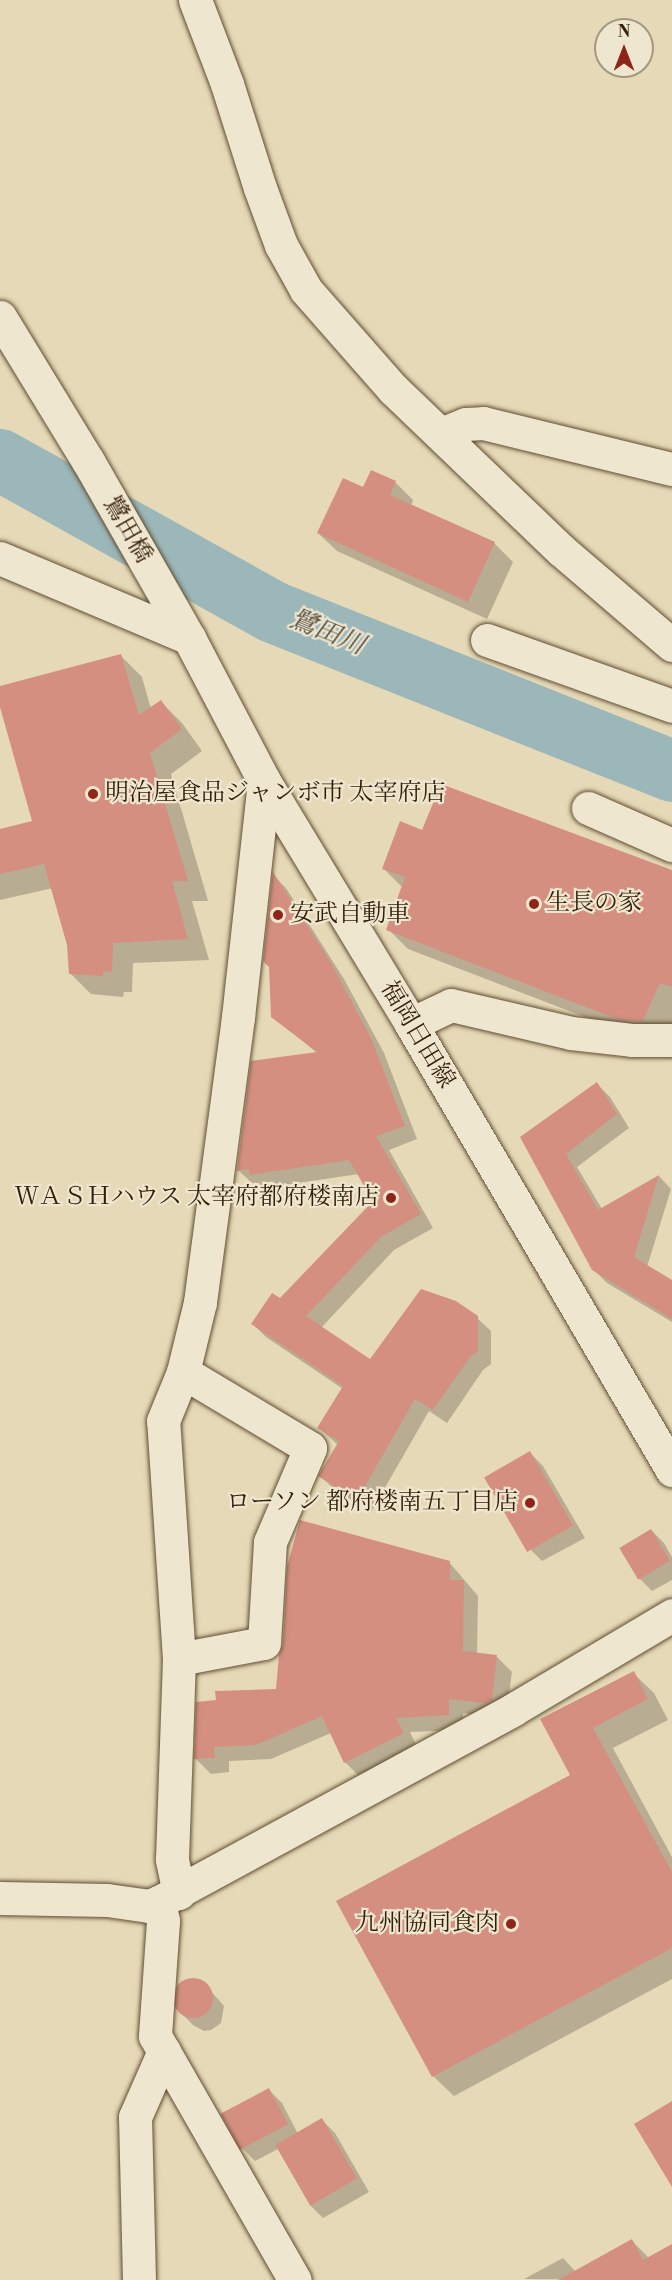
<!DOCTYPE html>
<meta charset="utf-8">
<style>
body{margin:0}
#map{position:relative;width:672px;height:2280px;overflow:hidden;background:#e6d9b7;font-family:"Libre Bodoni","Noto Serif JP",serif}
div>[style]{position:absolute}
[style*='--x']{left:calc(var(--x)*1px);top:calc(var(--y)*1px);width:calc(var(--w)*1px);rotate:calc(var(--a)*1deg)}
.shadow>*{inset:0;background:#0003}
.river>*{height:62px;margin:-31px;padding:0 31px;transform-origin:31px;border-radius:31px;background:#9bb7b9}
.building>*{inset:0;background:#d58f81;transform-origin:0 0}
.round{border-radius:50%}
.roads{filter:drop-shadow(0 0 2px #604e32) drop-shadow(0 0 2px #604e32)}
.street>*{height:33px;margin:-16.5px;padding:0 16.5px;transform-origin:16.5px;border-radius:16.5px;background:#efe6d0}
.secondary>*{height:33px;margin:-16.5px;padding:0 16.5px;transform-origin:16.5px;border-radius:16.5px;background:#efe6d0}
.dots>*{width:16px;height:16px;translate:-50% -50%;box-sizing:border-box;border:3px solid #efe6d0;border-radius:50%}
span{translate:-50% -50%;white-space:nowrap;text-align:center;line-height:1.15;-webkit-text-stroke:4.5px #efe6d0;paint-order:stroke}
.street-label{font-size:24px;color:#341f06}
.poi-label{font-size:24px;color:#341f06}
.left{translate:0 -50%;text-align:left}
.right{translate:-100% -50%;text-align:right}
.water-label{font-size:26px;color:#534d3c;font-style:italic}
.north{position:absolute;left:594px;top:18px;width:60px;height:60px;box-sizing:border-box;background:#efe6d0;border:2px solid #a4967f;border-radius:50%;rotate:0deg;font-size:16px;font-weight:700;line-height:24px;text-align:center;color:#341f06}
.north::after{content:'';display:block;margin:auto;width:21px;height:27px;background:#8f2418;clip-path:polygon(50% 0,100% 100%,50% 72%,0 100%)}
</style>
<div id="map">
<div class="shadow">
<i style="clip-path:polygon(395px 482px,413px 500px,411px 506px,495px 544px,513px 562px,487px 619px,337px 551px,318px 533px,364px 489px)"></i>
<i style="clip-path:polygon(121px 656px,142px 677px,151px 709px,161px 702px,182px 723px,202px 751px,171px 774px,208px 901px,192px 901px,209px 960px,133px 963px,132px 992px,124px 992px,123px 997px,91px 994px,70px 973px,69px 945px,53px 888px,0 900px,0 831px,34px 822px,0 701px,0 688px)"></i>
<i style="clip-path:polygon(423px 831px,672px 872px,672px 1022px,664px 1041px,642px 1039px,408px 949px,388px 929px,403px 888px,384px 869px)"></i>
<i style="clip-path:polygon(274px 876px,286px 888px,344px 979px,384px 1053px,417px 1139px,389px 1150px,433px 1228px,394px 1250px,321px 1328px,370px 1361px,477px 1318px,491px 1331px,491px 1364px,483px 1370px,447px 1423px,429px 1411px,371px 1512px,334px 1489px,320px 1476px,338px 1445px,319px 1428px,343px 1389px,266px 1337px,253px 1324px,281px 1300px,374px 1201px,359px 1174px,264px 1188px,259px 1183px,252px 1183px,238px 1170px,317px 1053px,273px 1016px)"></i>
<i style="clip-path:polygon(597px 1084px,610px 1097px,629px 1128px,577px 1167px,602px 1209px,659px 1176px,671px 1189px,647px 1267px,672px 1282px,672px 1322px,607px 1283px,593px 1269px,522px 1138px)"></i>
<i style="clip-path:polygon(530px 1453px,543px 1466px,585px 1538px,542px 1561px,529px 1548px,488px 1481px)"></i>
<i style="clip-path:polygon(651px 1530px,664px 1543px,672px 1557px,672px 1580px,652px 1591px,639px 1578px)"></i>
<i style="clip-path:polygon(449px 1562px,478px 1596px,477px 1655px,497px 1657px,512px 1672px,506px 1715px,501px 1718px,463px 1713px,463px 1730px,410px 1732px,418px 1749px,360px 1777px,345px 1762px,331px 1733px,271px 1759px,229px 1761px,229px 1772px,211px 1774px,196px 1759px,278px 1690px)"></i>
<i style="clip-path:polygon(633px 1673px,654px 1693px,668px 1720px,613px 1748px,672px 1857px,672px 1979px,454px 2096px,433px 2076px,572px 1776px,542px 1720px)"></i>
<i style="clip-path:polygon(191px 1979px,203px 1982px,224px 2006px,221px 2023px,211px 2030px,204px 2031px,193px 2025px,177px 2009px,179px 1985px)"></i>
<i style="clip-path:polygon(269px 2090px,282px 2103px,298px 2134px,322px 2120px,335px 2133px,369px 2192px,323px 2218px,310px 2205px,278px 2149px,255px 2161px,242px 2148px)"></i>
<i style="clip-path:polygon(632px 2241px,649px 2258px,672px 2246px,672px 2280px,524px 2279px,563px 2258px,576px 2272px)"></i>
</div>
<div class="river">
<i style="--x:0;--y:460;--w:312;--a:29.1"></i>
<i style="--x:273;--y:612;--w:430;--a:21.7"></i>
</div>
<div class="building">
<i style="clip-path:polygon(371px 470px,396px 481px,390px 495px,495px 542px,468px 602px,317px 533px,343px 478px,363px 487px)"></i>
<i style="clip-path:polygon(121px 654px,139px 715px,161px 700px,182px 729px,150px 753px,188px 881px,172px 881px,188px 939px,113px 943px,112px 972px,103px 971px,103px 976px,69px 974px,67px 945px,44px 864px,0 874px,0 829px,32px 821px,0 707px,0 686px)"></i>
<i style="clip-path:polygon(441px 784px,672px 870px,672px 987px,660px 983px,643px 1021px,620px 1020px,386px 930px,405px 877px,382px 869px,400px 821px,422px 830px)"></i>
<i style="clip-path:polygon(273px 872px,331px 963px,371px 1038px,405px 1126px,376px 1136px,421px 1214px,381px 1237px,306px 1316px,370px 1359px,421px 1289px,456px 1301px,478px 1316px,478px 1351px,470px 1357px,433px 1410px,415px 1399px,357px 1500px,318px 1476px,339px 1441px,317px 1428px,343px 1386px,251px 1324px,272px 1293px,280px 1298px,373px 1201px,349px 1160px,249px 1175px,249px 1169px,237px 1171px,251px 1061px,317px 1052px,271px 1017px,269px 967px,263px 961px)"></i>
<i style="clip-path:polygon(597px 1082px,617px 1114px,566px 1154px,598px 1210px,659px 1175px,634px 1257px,672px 1280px,672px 1319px,592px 1270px,520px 1137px)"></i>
<i style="left:530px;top:1451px;width:86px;height:53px;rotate:60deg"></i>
<i style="clip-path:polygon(300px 1520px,450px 1561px,450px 1580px,464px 1580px,463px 1651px,497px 1655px,492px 1700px,485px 1703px,449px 1699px,449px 1715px,396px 1718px,404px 1733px,344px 1763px,322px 1716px,256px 1745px,214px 1747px,215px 1758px,194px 1759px,196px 1702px,216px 1700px,215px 1691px,276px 1689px,279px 1654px,283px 1644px,287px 1567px)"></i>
<i style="left:651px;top:1529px;width:37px;height:37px;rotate:59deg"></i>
<i style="clip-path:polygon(634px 1671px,648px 1699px,593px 1728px,672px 1872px,672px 1948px,432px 2077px,336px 1901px,570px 1775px,540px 1719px)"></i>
<i class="round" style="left:173px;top:1978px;width:40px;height:40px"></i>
<i style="left:269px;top:2088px;width:41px;height:55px;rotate:62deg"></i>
<i style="clip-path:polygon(672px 2101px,672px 2187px,634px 2124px)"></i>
<i style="left:322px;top:2118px;width:70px;height:54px;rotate:60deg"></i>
<i style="clip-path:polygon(632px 2239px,643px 2260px,672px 2244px,672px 2280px,558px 2280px)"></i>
</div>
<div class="roads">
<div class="street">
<i style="--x:195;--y:0;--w:90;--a:69.1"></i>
<i style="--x:227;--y:84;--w:109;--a:72.4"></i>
<i style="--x:260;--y:188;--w:61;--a:69.8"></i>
<i style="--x:281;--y:245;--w:51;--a:60.9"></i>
<i style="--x:306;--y:290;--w:132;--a:48.7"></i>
<i style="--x:393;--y:389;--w:233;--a:43.8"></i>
<i style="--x:561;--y:550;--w:146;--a:40.6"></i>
<i style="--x:441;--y:434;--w:27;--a:-22"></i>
<i style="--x:466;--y:424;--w:17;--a:-3"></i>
<i style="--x:483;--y:423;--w:195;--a:13.7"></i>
<i style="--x:487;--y:640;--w:196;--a:19.6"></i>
<i style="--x:588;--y:808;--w:92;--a:23.8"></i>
<i style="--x:411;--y:1024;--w:44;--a:-25.4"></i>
<i style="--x:451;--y:1005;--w:123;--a:13.1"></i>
<i style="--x:571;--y:1033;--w:61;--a:6.5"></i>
<i style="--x:632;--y:1040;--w:40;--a:0"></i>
<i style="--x:179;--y:1659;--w:86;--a:-10.7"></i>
<i style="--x:264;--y:1643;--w:101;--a:-86.6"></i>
<i style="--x:270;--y:1542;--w:102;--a:-66.9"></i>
<i style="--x:310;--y:1448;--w:148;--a:-149.1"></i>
<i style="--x:179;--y:1893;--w:35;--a:-102"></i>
<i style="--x:172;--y:1859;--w:200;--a:-88"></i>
<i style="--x:179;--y:1659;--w:239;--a:-93.8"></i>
<i style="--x:163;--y:1421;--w:53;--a:-67.8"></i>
<i style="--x:183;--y:1372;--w:72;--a:-76.3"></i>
<i style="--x:200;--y:1302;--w:288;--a:-82.4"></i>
<i style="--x:238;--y:1017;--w:237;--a:-83.7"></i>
<i style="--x:0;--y:1898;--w:107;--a:1.1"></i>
<i style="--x:107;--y:1900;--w:42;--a:8.1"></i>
<i style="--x:149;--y:1906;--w:11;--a:-22"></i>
<i style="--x:159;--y:1902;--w:404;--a:-28.5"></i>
<i style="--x:514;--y:1709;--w:184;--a:-30.7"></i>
<i style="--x:159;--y:1902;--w:19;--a:78"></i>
<i style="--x:163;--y:1921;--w:115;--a:94"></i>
<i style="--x:155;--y:2036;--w:281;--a:60.2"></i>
<i style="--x:139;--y:2280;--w:163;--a:-91.4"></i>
<i style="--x:135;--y:2117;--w:72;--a:-66.3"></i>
</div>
<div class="secondary">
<i style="--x:0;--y:317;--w:169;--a:58.6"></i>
<i style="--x:88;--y:461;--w:204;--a:60.3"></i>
<i style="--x:189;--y:638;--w:161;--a:62.3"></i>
<i style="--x:264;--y:781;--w:284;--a:58.8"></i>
<i style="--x:411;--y:1024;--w:517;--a:59.66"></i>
<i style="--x:0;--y:558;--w:205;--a:22.9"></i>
</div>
</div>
<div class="dots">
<i style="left:93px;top:794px;background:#8f2418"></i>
<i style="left:534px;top:904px;background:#8f2418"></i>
<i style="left:278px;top:915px;background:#8f2418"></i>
<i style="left:391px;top:1198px;background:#8f2418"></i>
<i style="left:530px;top:1503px;background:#8f2418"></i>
<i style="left:511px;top:1924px;background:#8f2418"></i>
</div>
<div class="street-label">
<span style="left:127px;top:530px;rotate:60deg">鷺田橋</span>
<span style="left:417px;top:1035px;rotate:59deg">福岡日田線</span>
</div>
<div class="poi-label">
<span class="left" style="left:105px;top:794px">明治屋食品ジャンボ市 太宰府店</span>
<span class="left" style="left:546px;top:904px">生長の家</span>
<span class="left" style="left:290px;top:915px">安武自動車</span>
<span class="right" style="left:379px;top:1198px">ＷＡＳＨハウス 太宰府都府楼南店</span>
<span class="right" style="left:518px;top:1503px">ローソン 都府楼南五丁目店</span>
<span class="right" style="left:499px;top:1924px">九州協同食肉</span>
</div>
<div class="water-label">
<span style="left:327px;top:633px;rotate:22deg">鷺田川</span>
</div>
<div class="north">N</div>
</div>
